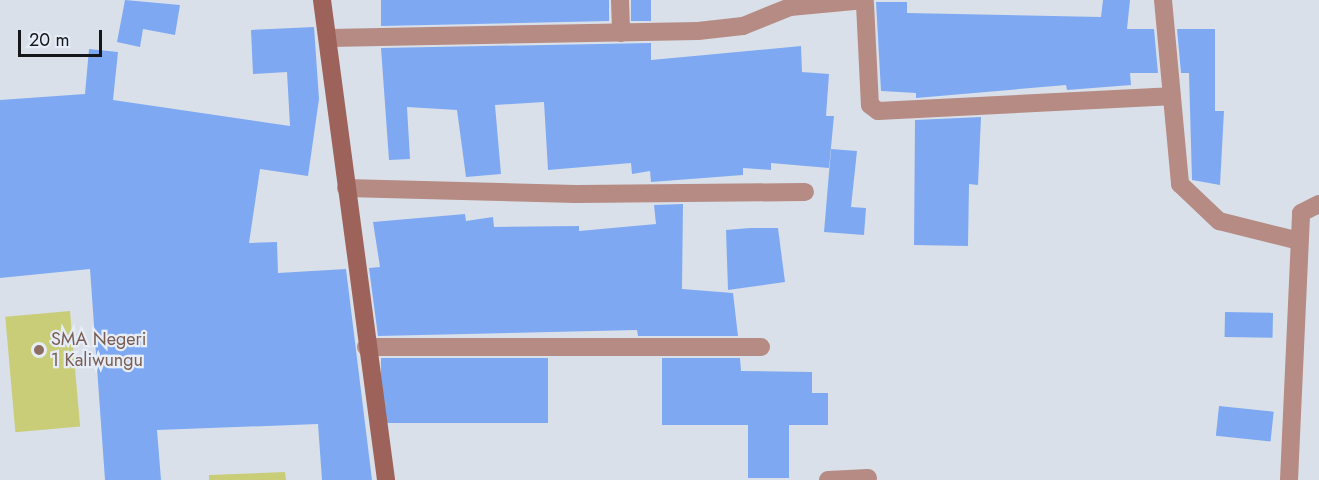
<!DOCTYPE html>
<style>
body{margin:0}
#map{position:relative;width:1319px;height:480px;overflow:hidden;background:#dae0e9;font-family:Jost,sans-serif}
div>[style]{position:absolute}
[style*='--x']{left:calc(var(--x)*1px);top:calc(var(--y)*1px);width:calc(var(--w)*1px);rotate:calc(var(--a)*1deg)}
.green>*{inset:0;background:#c9cd78;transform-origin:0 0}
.building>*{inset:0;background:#7ea9f2;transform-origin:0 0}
.street>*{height:18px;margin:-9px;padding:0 9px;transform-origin:9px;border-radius:9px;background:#b58b84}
.secondary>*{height:18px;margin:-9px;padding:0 9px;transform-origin:9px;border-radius:9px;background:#9d6259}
.dots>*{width:16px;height:16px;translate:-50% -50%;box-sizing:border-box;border:3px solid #e7edf7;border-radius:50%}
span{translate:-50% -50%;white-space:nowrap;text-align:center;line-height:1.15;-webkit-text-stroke:4.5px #e7edf7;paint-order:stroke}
.education-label{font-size:18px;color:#785e54}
.left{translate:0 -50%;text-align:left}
.scale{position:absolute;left:18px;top:30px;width:84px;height:27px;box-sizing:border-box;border:3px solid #15171a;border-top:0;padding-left:8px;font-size:18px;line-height:21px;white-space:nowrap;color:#15171a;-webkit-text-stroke:4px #e7edf7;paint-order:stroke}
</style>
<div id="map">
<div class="green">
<i style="left:70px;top:311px;width:116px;height:65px;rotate:85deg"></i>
<i style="clip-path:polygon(285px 472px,286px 480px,209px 480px,209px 475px)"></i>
</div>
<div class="building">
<i style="clip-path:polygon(125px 0,180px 5px,175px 35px,143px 29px,140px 47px,117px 42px)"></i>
<i style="clip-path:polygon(381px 0,609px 0,609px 21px,381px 26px)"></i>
<i style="left:631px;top:0;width:20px;height:21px"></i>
<i style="clip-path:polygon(1103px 0,1130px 0,1127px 29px,1154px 29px,1158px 73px,1130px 73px,1131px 85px,1067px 90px,1066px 85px,916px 98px,916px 93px,881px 91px,876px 2px,907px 2px,907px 13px,1101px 17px)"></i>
<i style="clip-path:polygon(314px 27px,319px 99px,308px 176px,260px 169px,249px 243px,277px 242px,278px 273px,346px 269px,372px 480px,322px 480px,318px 424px,157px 430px,161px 480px,105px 480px,90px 269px,0 278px,0 100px,85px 94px,89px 49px,118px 52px,113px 100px,290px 126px,287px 72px,253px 74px,251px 30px)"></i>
<i style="clip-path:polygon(1177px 29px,1215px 29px,1215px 111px,1224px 111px,1220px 185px,1192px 180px,1189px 73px,1181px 73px)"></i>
<i style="clip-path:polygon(651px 43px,651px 60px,801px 46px,802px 72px,829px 74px,826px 116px,834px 116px,829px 168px,771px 163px,771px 170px,743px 168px,743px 175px,651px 182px,650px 171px,632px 174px,631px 163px,548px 170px,544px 102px,495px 105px,501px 174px,466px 177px,457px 110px,407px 107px,410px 159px,389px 160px,381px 48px)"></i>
<i style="clip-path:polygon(981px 117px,978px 185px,969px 184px,968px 246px,914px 245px,915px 120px)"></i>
<i style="clip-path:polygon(831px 149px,857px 151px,851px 207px,866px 208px,864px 235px,824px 232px)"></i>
<i style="clip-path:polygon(683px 204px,682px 289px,733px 293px,738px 336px,638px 336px,637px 330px,378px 336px,369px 268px,380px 267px,373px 222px,465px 214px,466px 221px,493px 217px,494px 227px,579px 226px,579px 231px,656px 224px,654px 205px)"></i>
<i style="clip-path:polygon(750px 228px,778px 228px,785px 282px,728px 290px,726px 230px)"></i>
<i style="left:1225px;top:312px;width:48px;height:25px;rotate:1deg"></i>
<i style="left:381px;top:358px;width:167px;height:65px"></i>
<i style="clip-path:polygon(662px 358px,740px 358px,741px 371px,812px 372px,812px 393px,828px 393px,828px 425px,789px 425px,789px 478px,748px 478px,748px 425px,662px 425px)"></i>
<i style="left:1219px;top:406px;width:55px;height:30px;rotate:6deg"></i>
</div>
<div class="street">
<i style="--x:620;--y:0;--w:33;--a:88"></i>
<i style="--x:1163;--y:0;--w:185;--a:84.7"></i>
<i style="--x:1180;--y:184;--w:54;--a:43.5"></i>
<i style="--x:1219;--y:221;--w:82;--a:14"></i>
<i style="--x:865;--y:4;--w:101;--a:87.2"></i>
<i style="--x:870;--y:105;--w:10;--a:37"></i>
<i style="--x:878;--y:111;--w:292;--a:-2.9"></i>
<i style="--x:329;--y:38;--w:369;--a:-1.1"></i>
<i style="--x:698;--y:31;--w:45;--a:-6.3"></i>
<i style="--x:743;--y:26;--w:51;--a:-22"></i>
<i style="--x:790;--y:7;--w:75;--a:-5.3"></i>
<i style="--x:346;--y:188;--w:230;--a:1.5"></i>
<i style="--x:576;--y:194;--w:229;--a:-0.5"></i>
<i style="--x:366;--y:347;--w:395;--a:0"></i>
<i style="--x:828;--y:480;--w:40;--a:-2.9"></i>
<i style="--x:1289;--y:480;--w:267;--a:-87.4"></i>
<i style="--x:1301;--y:213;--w:20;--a:-27"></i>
</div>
<div class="secondary">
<i style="--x:322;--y:0;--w:484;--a:82.4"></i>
</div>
<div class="dots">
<i style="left:39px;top:350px;background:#8d6e63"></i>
</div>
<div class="education-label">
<span class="left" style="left:51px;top:350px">SMA Negeri<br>1 Kaliwungu</span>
</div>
<div class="scale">20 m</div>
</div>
